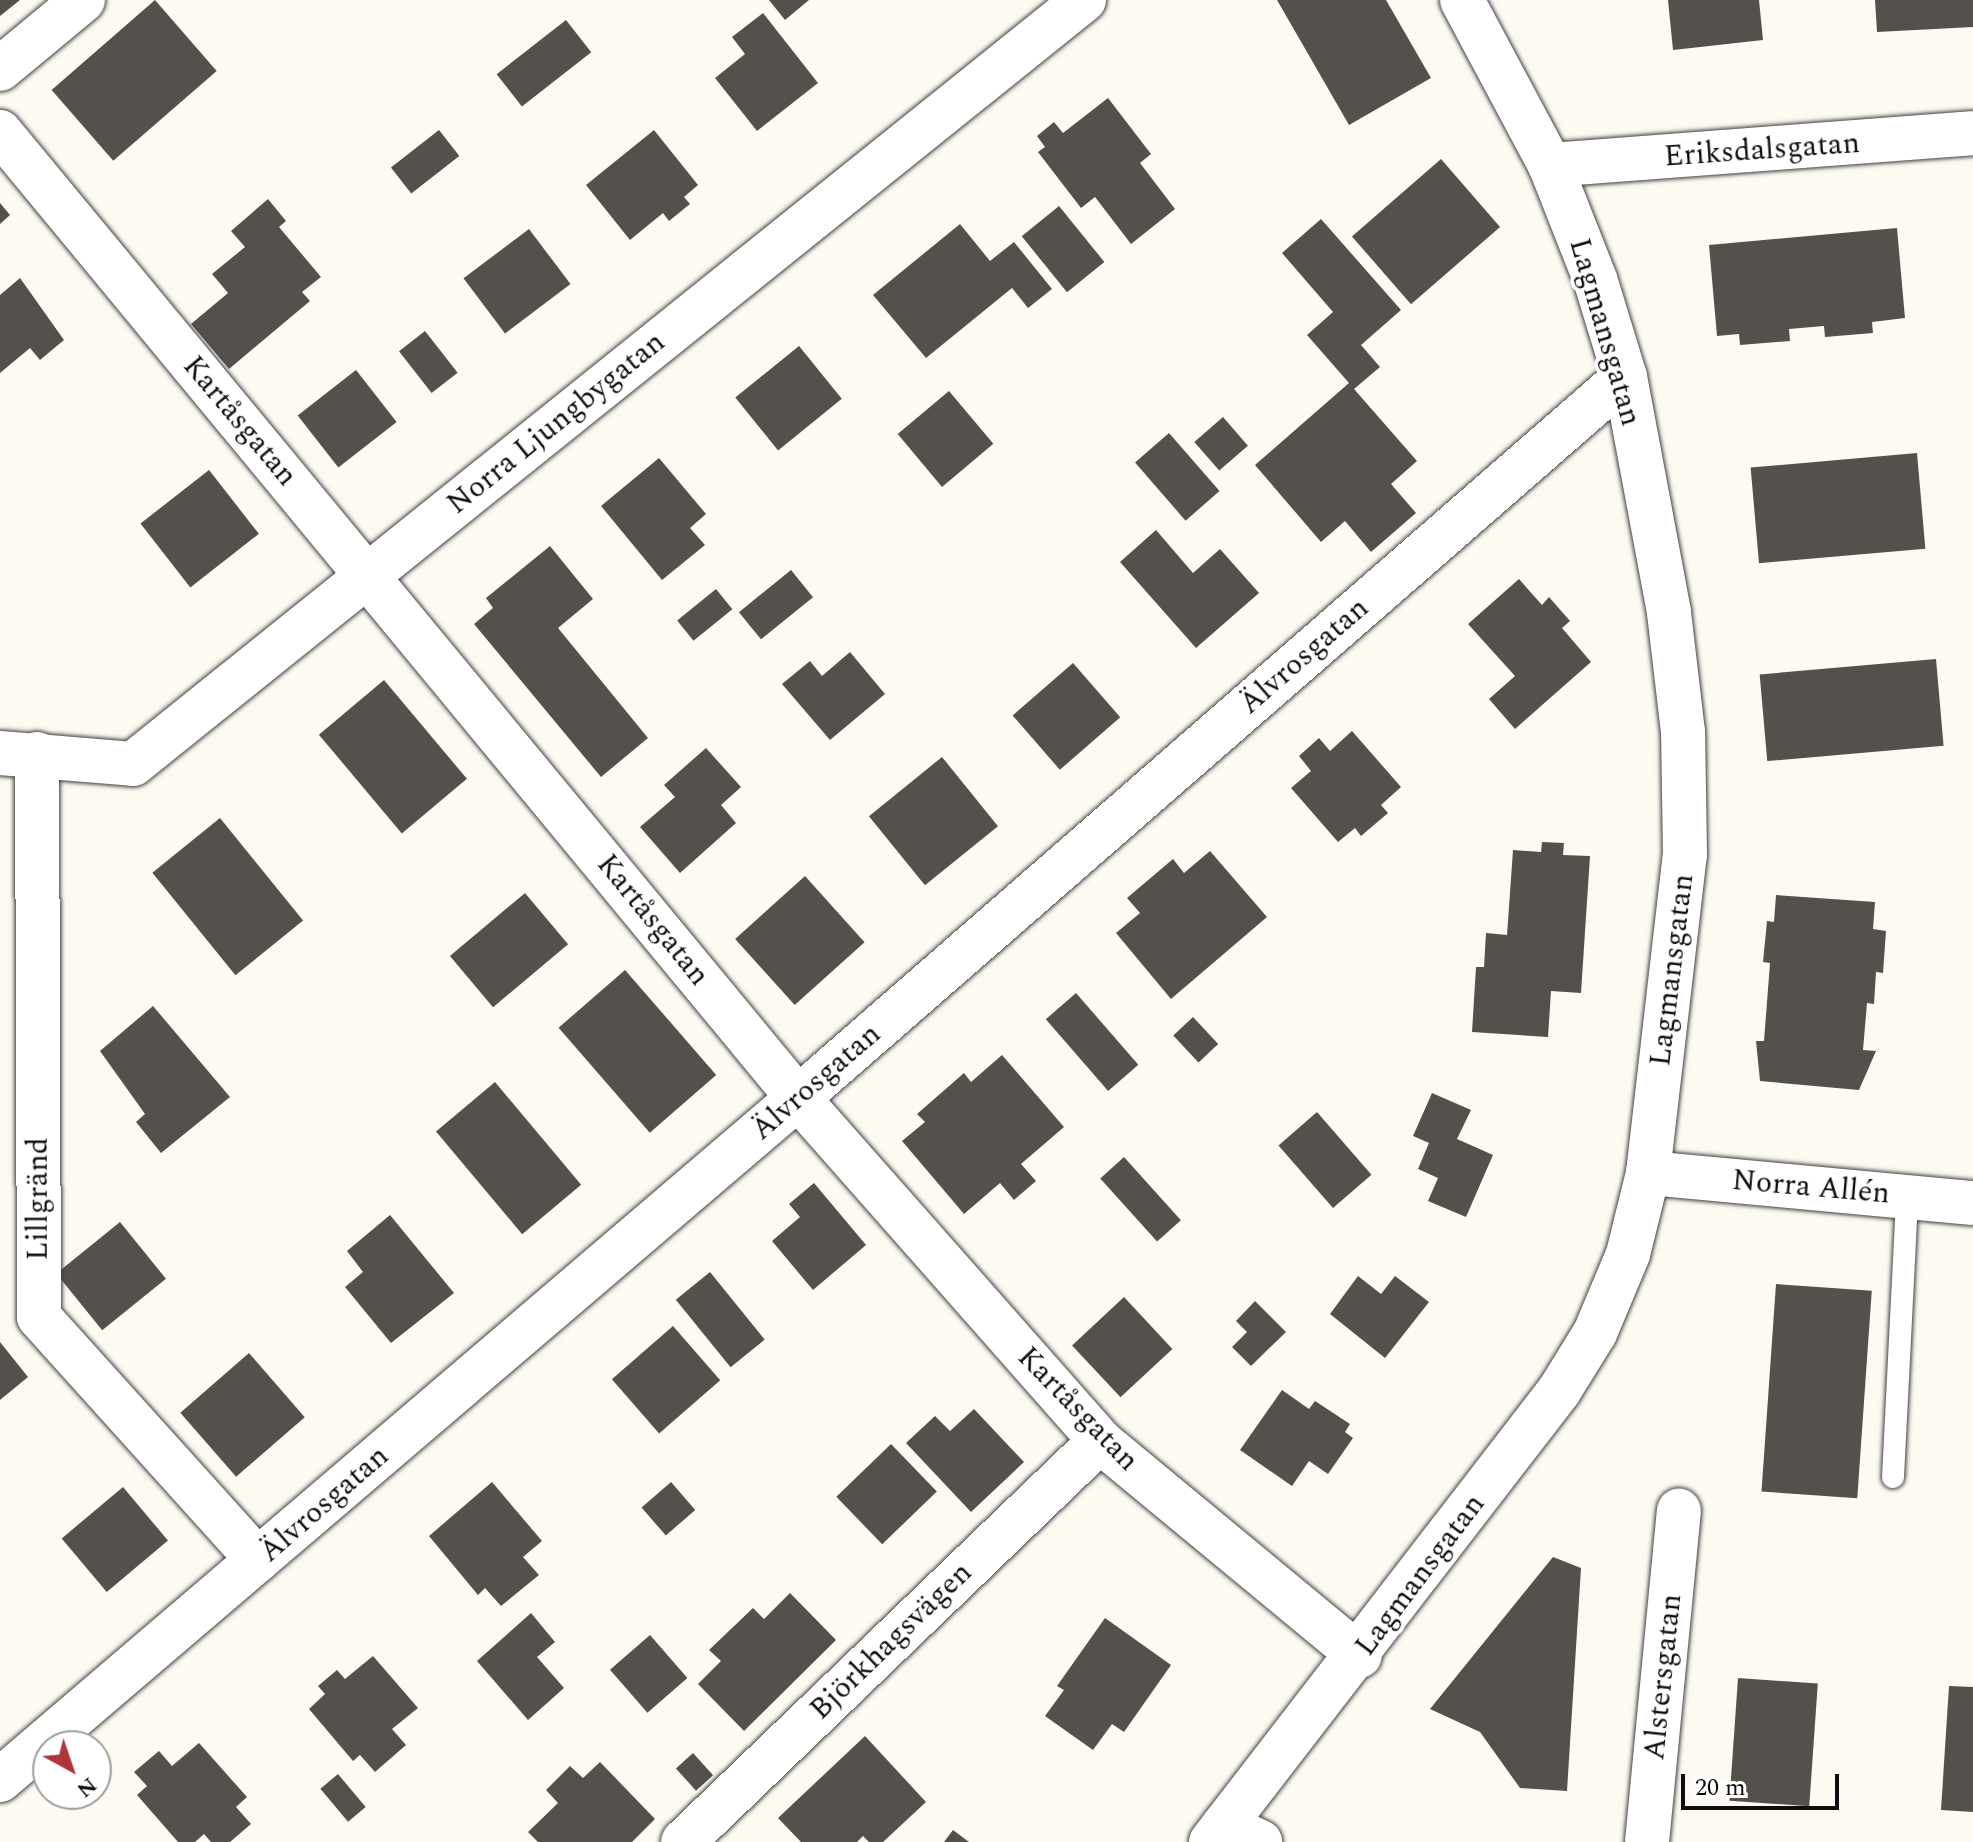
<!DOCTYPE html>
<meta charset="utf-8">
<style>
body{margin:0}
#map{position:relative;width:1973px;height:1842px;overflow:hidden;background:#fdfbf1;font-family:Spectral,serif}
div>[style]{position:absolute}
[style*='--x']{left:calc(var(--x)*1px);top:calc(var(--y)*1px);width:calc(var(--w)*1px);rotate:calc(var(--a)*1deg)}
.building>*{inset:0;background:#55504c;transform-origin:0 0}
.roads{filter:drop-shadow(0 0 2px #414141) drop-shadow(0 0 2px #414141)}
.service>*{height:22px;margin:-11px;padding:0 11px;transform-origin:11px;border-radius:11px;background:#fff}
.minor>*{height:44px;margin:-22px;padding:0 22px;transform-origin:22px;border-radius:22px;background:#fff}
.tertiary>*{height:44px;margin:-22px;padding:0 22px;transform-origin:22px;border-radius:22px;background:#fff}
span{translate:-50% -50%;white-space:nowrap;text-align:center;line-height:1.15;-webkit-text-stroke:8px #fff;paint-order:stroke}
.street-label{font-size:30px;color:#0e0e0e}
.north{position:absolute;left:32px;top:1730px;width:80px;height:80px;box-sizing:border-box;background:#fff;border:2px solid #9f9f9f;border-radius:50%;rotate:140deg;font-size:22px;font-weight:700;line-height:32px;text-align:center;color:#0e0e0e}
.north::after{content:'';display:block;margin:auto;width:28px;height:36px;background:#af3538;clip-path:polygon(50% 0,100% 100%,50% 72%,0 100%)}
.scale{position:absolute;left:1681px;top:1774px;width:158px;height:36px;box-sizing:border-box;border:4px solid #0e0e0e;border-top:0;padding-left:10px;font-size:24px;line-height:28px;white-space:nowrap;color:#0e0e0e;-webkit-text-stroke:6px #fff;paint-order:stroke}
</style>
<div id="map">
<div class="building">
<i style="clip-path:polygon(0 0,20px 0,0 16px)"></i>
<i style="left:155px;top:0;width:94px;height:137px;rotate:49deg"></i>
<i style="clip-path:polygon(769px 0,809px 0,785px 20px)"></i>
<i style="clip-path:polygon(1277px 0,1386px 0,1431px 78px,1349px 125px)"></i>
<i style="clip-path:polygon(1668px 0,1759px 0,1763px 40px,1673px 50px)"></i>
<i style="clip-path:polygon(1875px 0,1973px 0,1973px 27px,1877px 32px)"></i>
<i style="clip-path:polygon(763px 13px,818px 83px,757px 131px,715px 78px,745px 54px,732px 37px)"></i>
<i style="left:566px;top:20px;width:41px;height:88px;rotate:52deg"></i>
<i style="clip-path:polygon(1108px 98px,1151px 154px,1140px 163px,1175px 209px,1131px 244px,1095px 197px,1081px 208px,1038px 152px,1045px 147px,1037px 136px,1054px 122px,1063px 133px)"></i>
<i style="left:439px;top:130px;width:33px;height:61px;rotate:52deg"></i>
<i style="clip-path:polygon(654px 130px,698px 185px,684px 197px,690px 204px,669px 221px,663px 213px,630px 240px,586px 185px)"></i>
<i style="left:1441px;top:159px;width:90px;height:118px;rotate:49deg"></i>
<i style="clip-path:polygon(268px 199px,286px 221px,279px 227px,321px 277px,302px 292px,310px 301px,229px 369px,191px 324px,228px 293px,212px 274px,245px 247px,231px 231px)"></i>
<i style="clip-path:polygon(0 203px,10px 215px,0 224px)"></i>
<i style="left:1059px;top:206px;width:72px;height:48px;rotate:51deg"></i>
<i style="clip-path:polygon(1321px 219px,1401px 310px,1361px 345px,1380px 367px,1354px 389px,1417px 461px,1391px 484px,1416px 513px,1371px 552px,1345px 521px,1321px 542px,1255px 465px,1349px 383px,1307px 335px,1333px 312px,1282px 253px)"></i>
<i style="clip-path:polygon(960px 224px,990px 261px,1014px 242px,1052px 289px,1028px 308px,1012px 288px,926px 358px,873px 295px)"></i>
<i style="clip-path:polygon(1897px 228px,1905px 318px,1872px 322px,1873px 333px,1825px 337px,1824px 326px,1789px 329px,1790px 341px,1740px 345px,1739px 334px,1717px 336px,1709px 245px)"></i>
<i style="left:529px;top:229px;width:69px;height:82px;rotate:53deg"></i>
<i style="clip-path:polygon(20px 278px,64px 340px,40px 360px,30px 348px,0 373px,0 295px)"></i>
<i style="left:425px;top:331px;width:53px;height:33px;rotate:52deg"></i>
<i style="left:799px;top:346px;width:68px;height:82px;rotate:51deg"></i>
<i style="left:356px;top:370px;width:66px;height:74px;rotate:52deg"></i>
<i style="left:949px;top:391px;width:69px;height:67px;rotate:50deg"></i>
<i style="left:1223px;top:417px;width:38px;height:38px;rotate:49deg"></i>
<i style="left:1169px;top:433px;width:77px;height:45px;rotate:49deg"></i>
<i style="left:1917px;top:453px;width:96px;height:167px;rotate:85deg"></i>
<i style="clip-path:polygon(659px 458px,706px 514px,690px 528px,705px 545px,662px 580px,601px 506px)"></i>
<i style="left:209px;top:470px;width:81px;height:87px;rotate:52deg"></i>
<i style="clip-path:polygon(1156px 530px,1193px 573px,1220px 549px,1259px 593px,1196px 648px,1120px 562px)"></i>
<i style="clip-path:polygon(550px 546px,593px 599px,558px 628px,648px 738px,601px 777px,474px 624px,493px 608px,486px 598px)"></i>
<i style="left:791px;top:570px;width:35px;height:67px;rotate:51deg"></i>
<i style="clip-path:polygon(1519px 579px,1542px 605px,1549px 597px,1570px 621px,1562px 628px,1591px 662px,1515px 729px,1489px 699px,1515px 676px,1468px 624px)"></i>
<i style="left:716px;top:589px;width:26px;height:50px;rotate:51deg"></i>
<i style="clip-path:polygon(850px 652px,885px 694px,830px 740px,782px 684px,810px 661px,822px 676px)"></i>
<i style="left:1936px;top:659px;width:87px;height:177px;rotate:85deg"></i>
<i style="left:1073px;top:663px;width:72px;height:80px;rotate:49deg"></i>
<i style="left:384px;top:680px;width:129px;height:85px;rotate:50deg"></i>
<i style="clip-path:polygon(1352px 731px,1401px 787px,1381px 805px,1388px 813px,1361px 836px,1355px 828px,1338px 842px,1291px 788px,1311px 771px,1299px 756px,1319px 738px,1330px 751px)"></i>
<i style="clip-path:polygon(706px 748px,741px 787px,721px 805px,736px 823px,680px 873px,640px 827px,675px 797px,664px 785px)"></i>
<i style="left:942px;top:757px;width:89px;height:94px;rotate:51deg"></i>
<i style="left:220px;top:818px;width:132px;height:87px;rotate:51deg"></i>
<i style="clip-path:polygon(1542px 842px,1564px 843px,1563px 855px,1590px 856px,1581px 993px,1551px 991px,1548px 1037px,1472px 1032px,1476px 967px,1484px 967px,1486px 933px,1507px 935px,1513px 850px,1541px 852px)"></i>
<i style="clip-path:polygon(1210px 851px,1267px 917px,1171px 999px,1116px 933px,1140px 913px,1127px 898px,1173px 859px,1184px 873px)"></i>
<i style="left:805px;top:876px;width:89px;height:94px;rotate:48deg"></i>
<i style="left:525px;top:893px;width:67px;height:98px;rotate:50deg"></i>
<i style="clip-path:polygon(1776px 895px,1875px 902px,1873px 929px,1886px 931px,1883px 973px,1876px 972px,1874px 1004px,1867px 1003px,1863px 1050px,1876px 1051px,1859px 1090px,1760px 1081px,1756px 1041px,1764px 1041px,1770px 963px,1763px 962px,1767px 921px,1774px 922px)"></i>
<i style="left:625px;top:970px;width:139px;height:88px;rotate:49deg"></i>
<i style="left:1076px;top:993px;width:95px;height:40px;rotate:49deg"></i>
<i style="clip-path:polygon(153px 1006px,230px 1097px,161px 1153px,136px 1122px,145px 1114px,100px 1051px)"></i>
<i style="left:1193px;top:1017px;width:37px;height:27px;rotate:47deg"></i>
<i style="clip-path:polygon(1002px 1055px,1064px 1127px,1021px 1164px,1036px 1181px,1014px 1200px,1000px 1183px,964px 1214px,902px 1141px,925px 1122px,917px 1114px,964px 1073px,971px 1082px)"></i>
<i style="left:495px;top:1082px;width:134px;height:77px;rotate:50deg"></i>
<i style="clip-path:polygon(1432px 1093px,1471px 1110px,1457px 1139px,1493px 1155px,1466px 1217px,1428px 1201px,1438px 1178px,1418px 1169px,1429px 1143px,1413px 1136px)"></i>
<i style="left:1317px;top:1112px;width:83px;height:51px;rotate:49deg"></i>
<i style="left:1124px;top:1157px;width:85px;height:32px;rotate:48deg"></i>
<i style="clip-path:polygon(814px 1183px,866px 1245px,813px 1290px,772px 1241px,800px 1217px,789px 1204px)"></i>
<i style="clip-path:polygon(390px 1215px,454px 1293px,391px 1343px,345px 1287px,363px 1272px,347px 1251px)"></i>
<i style="left:120px;top:1222px;width:73px;height:82px;rotate:51deg"></i>
<i style="left:710px;top:1272px;width:87px;height:44px;rotate:51deg"></i>
<i style="clip-path:polygon(1358px 1276px,1381px 1294px,1395px 1276px,1429px 1302px,1385px 1358px,1330px 1314px)"></i>
<i style="left:1776px;top:1284px;width:96px;height:208px;rotate:4deg"></i>
<i style="left:1124px;top:1297px;width:71px;height:71px;rotate:47deg"></i>
<i style="clip-path:polygon(1255px 1301px,1286px 1332px,1251px 1366px,1232px 1347px,1247px 1332px,1236px 1321px)"></i>
<i style="left:673px;top:1326px;width:72px;height:81px;rotate:49deg"></i>
<i style="clip-path:polygon(0 1342px,28px 1377px,0 1400px)"></i>
<i style="left:249px;top:1353px;width:85px;height:91px;rotate:49deg"></i>
<i style="clip-path:polygon(1282px 1390px,1309px 1409px,1315px 1401px,1350px 1424px,1345px 1432px,1353px 1438px,1328px 1474px,1309px 1461px,1292px 1486px,1240px 1450px)"></i>
<i style="clip-path:polygon(974px 1409px,1024px 1462px,971px 1512px,906px 1443px,935px 1416px,950px 1431px)"></i>
<i style="left:891px;top:1444px;width:66px;height:76px;rotate:46deg"></i>
<i style="clip-path:polygon(492px 1482px,542px 1541px,523px 1557px,539px 1575px,501px 1606px,485px 1588px,478px 1595px,429px 1536px)"></i>
<i style="left:671px;top:1482px;width:37px;height:39px;rotate:49deg"></i>
<i style="left:123px;top:1487px;width:70px;height:80px;rotate:50deg"></i>
<i style="clip-path:polygon(1553px 1557px,1581px 1568px,1567px 1791px,1520px 1788px,1480px 1732px,1430px 1709px)"></i>
<i style="clip-path:polygon(790px 1593px,836px 1640px,744px 1731px,698px 1684px,721px 1661px,709px 1650px,753px 1608px,764px 1619px)"></i>
<i style="clip-path:polygon(531px 1613px,555px 1642px,537px 1657px,564px 1688px,528px 1720px,477px 1661px)"></i>
<i style="clip-path:polygon(1105px 1618px,1171px 1665px,1124px 1732px,1112px 1724px,1093px 1750px,1045px 1716px,1064px 1690px,1057px 1686px)"></i>
<i style="left:650px;top:1635px;width:57px;height:53px;rotate:49deg"></i>
<i style="clip-path:polygon(373px 1656px,418px 1708px,392px 1729px,406px 1745px,375px 1772px,360px 1755px,353px 1761px,309px 1709px,325px 1694px,318px 1686px,337px 1670px,345px 1679px)"></i>
<i style="left:1738px;top:1678px;width:80px;height:123px;rotate:4deg"></i>
<i style="clip-path:polygon(1949px 1686px,1973px 1687px,1973px 1812px,1941px 1810px)"></i>
<i style="clip-path:polygon(865px 1736px,926px 1802px,883px 1842px,869px 1842px,863px 1836px,857px 1842px,801px 1842px,778px 1818px)"></i>
<i style="clip-path:polygon(199px 1743px,247px 1797px,236px 1807px,251px 1824px,230px 1842px,211px 1842px,204px 1834px,195px 1842px,178px 1842px,137px 1795px,147px 1786px,134px 1772px,159px 1751px,172px 1766px)"></i>
<i style="left:693px;top:1753px;width:30px;height:23px;rotate:48deg"></i>
<i style="clip-path:polygon(600px 1762px,655px 1819px,632px 1842px,538px 1842px,528px 1832px,558px 1803px,546px 1790px,570px 1766px,583px 1778px)"></i>
<i style="left:338px;top:1774px;width:43px;height:23px;rotate:50deg"></i>
<i style="clip-path:polygon(953px 1830px,969px 1842px,944px 1842px)"></i>
</div>
<div class="roads">
<div class="service">
<i style="--x:1893;--y:1477;--w:281;--a:-87.1"></i>
</div>
<div class="minor">
<i style="--x:0;--y:69;--w:108;--a:-39.7"></i>
<i style="--x:0;--y:132;--w:1253;--a:50.44"></i>
<i style="--x:798;--y:1098;--w:457;--a:48.6"></i>
<i style="--x:1100;--y:1441;--w:337;--a:39.6"></i>
<i style="--x:1550;--y:165;--w:424;--a:-4.3"></i>
<i style="--x:0;--y:753;--w:133;--a:4.7"></i>
<i style="--x:133;--y:764;--w:1220;--a:-38.78"></i>
<i style="--x:37;--y:754;--w:563;--a:89.8"></i>
<i style="--x:39;--y:1317;--w:327;--a:48"></i>
<i style="--x:0;--y:1780;--w:1050;--a:-40.52"></i>
<i style="--x:798;--y:1098;--w:1097;--a:-41.08"></i>
<i style="--x:1224;--y:1825;--w:40;--a:25"></i>
<i style="--x:683;--y:1842;--w:579;--a:-43.88"></i>
<i style="--x:1647;--y:1842;--w:333;--a:-84.5"></i>
</div>
<div class="tertiary">
<i style="--x:1648;--y:1173;--w:326;--a:5.3"></i>
<i style="--x:1211;--y:1842;--w:570;--a:-52.35"></i>
<i style="--x:1559;--y:1391;--w:68;--a:-58.2"></i>
<i style="--x:1595;--y:1333;--w:86;--a:-67.3"></i>
<i style="--x:1628;--y:1254;--w:83;--a:-76.1"></i>
<i style="--x:1648;--y:1173;--w:320;--a:-83.4"></i>
<i style="--x:1685;--y:855;--w:123;--a:-90.9"></i>
<i style="--x:1683;--y:732;--w:121;--a:-96.7"></i>
<i style="--x:1669;--y:612;--w:239;--a:-100.6"></i>
<i style="--x:1625;--y:377;--w:102;--a:-107"></i>
<i style="--x:1595;--y:279;--w:123;--a:-111.5"></i>
<i style="--x:1550;--y:165;--w:187;--a:-118.1"></i>
</div>
</div>
<div class="street-label">
<span style="left:1762px;top:150px;rotate:-4deg">Eriksdalsgatan</span>
<span style="left:1605px;top:332px;rotate:74deg">Lagmansgatan</span>
<span style="left:240px;top:421px;rotate:50deg">Kartåsgatan</span>
<span style="left:556px;top:423px;rotate:-39deg">Norra Ljungbygatan</span>
<span style="left:1304px;top:656px;rotate:-41deg">Älvrosgatan</span>
<span style="left:653px;top:920px;rotate:51deg">Kartåsgatan</span>
<span style="left:1672px;top:970px;rotate:-83deg">Lagmansgatan</span>
<span style="left:816px;top:1082px;rotate:-41deg">Älvrosgatan</span>
<span style="left:1811px;top:1187px;rotate:5deg">Norra Allén</span>
<span style="left:38px;top:1199px;rotate:-90deg">Lillgränd</span>
<span style="left:1078px;top:1409px;rotate:46deg">Kartåsgatan</span>
<span style="left:324px;top:1504px;rotate:-41deg">Älvrosgatan</span>
<span style="left:1420px;top:1575px;rotate:-53deg">Lagmansgatan</span>
<span style="left:891px;top:1641px;rotate:-44deg">Björkhagsvägen</span>
<span style="left:1663px;top:1677px;rotate:-84deg">Alstersgatan</span>
</div>
<div class="north">N</div>
<div class="scale">20 m</div>
</div>
